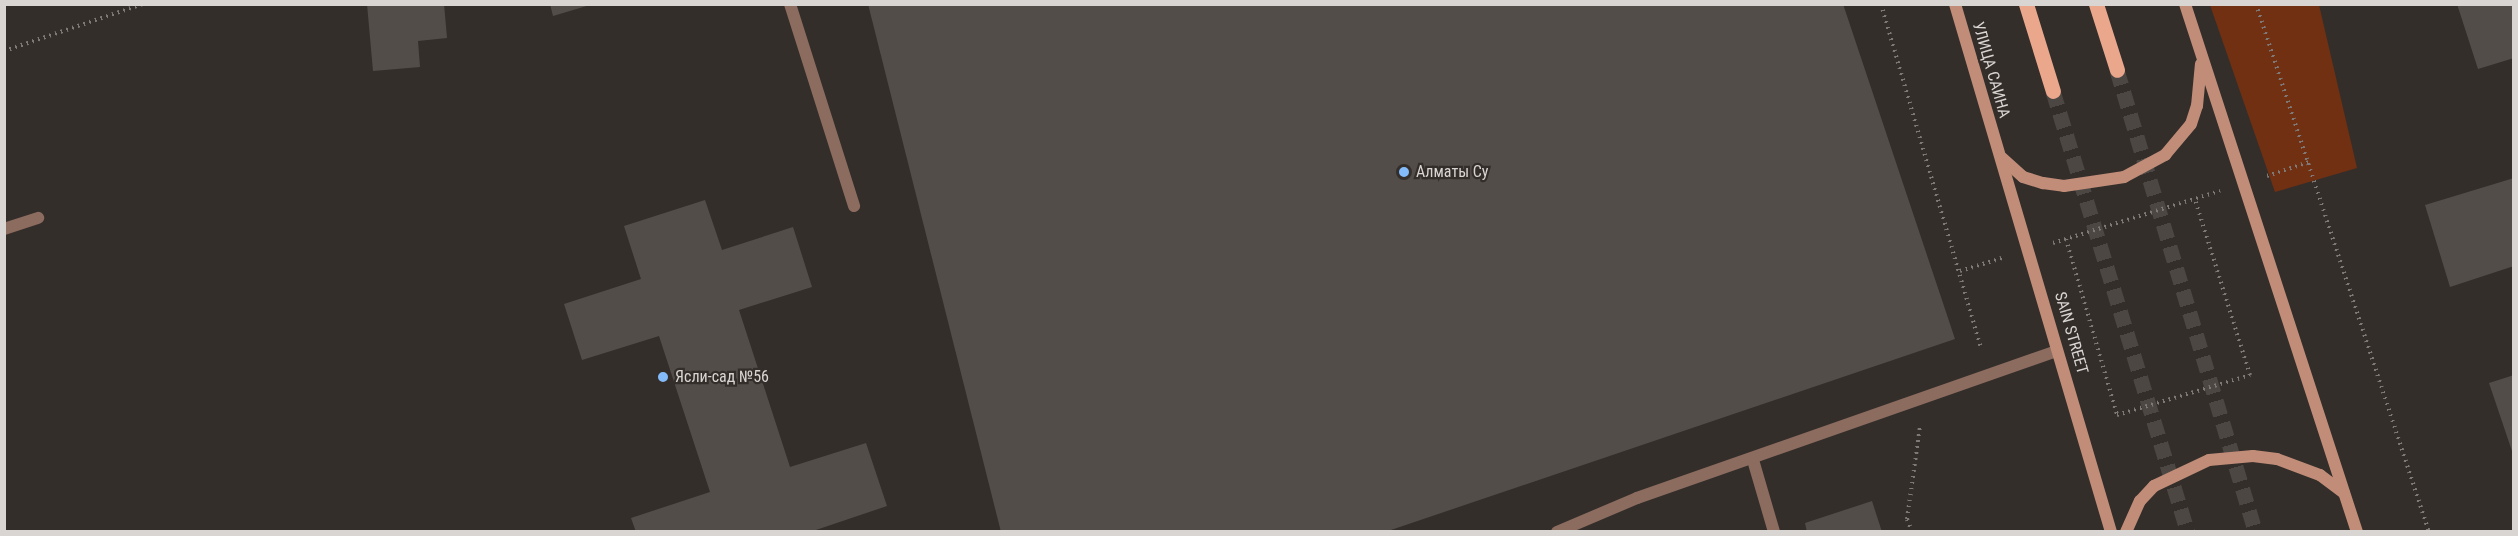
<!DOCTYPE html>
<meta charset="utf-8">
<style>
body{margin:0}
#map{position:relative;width:2518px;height:536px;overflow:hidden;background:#342e2b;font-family:"Roboto Condensed",sans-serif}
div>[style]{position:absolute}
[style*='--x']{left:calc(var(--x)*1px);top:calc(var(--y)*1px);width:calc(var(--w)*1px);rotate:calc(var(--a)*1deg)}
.green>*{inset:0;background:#713012}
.building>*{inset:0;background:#534d4a}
.primary-tunnel>*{height:15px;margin-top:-7.5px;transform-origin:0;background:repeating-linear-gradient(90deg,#4d4744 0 15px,transparent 0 23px)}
.path>*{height:4px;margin-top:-2px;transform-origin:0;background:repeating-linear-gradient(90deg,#7e7977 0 1.5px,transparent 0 6px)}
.service>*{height:12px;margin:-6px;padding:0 6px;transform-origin:6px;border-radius:6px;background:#8c6c5f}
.secondary>*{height:12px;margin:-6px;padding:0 6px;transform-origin:6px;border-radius:6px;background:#c18d78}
.primary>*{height:15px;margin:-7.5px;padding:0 7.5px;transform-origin:7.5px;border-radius:7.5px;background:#eaa78c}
.dots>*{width:16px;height:16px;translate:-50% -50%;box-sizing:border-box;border:3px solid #342e2b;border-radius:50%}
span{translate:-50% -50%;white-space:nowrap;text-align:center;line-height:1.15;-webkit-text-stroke:4.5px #342e2b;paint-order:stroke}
.street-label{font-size:16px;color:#d9d5d3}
.poi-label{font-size:16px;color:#d9d5d3}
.left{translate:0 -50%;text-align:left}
.frame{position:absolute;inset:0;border:6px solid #d9d5d3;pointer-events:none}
</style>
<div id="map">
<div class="green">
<i style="clip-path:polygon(2210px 5px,2319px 5px,2357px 168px,2275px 192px)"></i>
</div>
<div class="building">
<i style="clip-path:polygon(367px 4px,444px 4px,447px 38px,418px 41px,420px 67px,373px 71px)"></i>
<i style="clip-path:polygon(550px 4px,590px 4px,590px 5px,553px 16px)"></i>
<i style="clip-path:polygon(868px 4px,1843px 4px,1955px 339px,1385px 532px,1001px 532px)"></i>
<i style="clip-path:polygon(2457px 4px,2514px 4px,2514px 58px,2478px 69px)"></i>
<i style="clip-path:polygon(2514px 178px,2514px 266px,2450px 287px,2425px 205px)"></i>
<i style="clip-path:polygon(705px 200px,722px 250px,793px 227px,812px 287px,739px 310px,790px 467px,866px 443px,887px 506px,810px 532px,636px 532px,631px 518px,710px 492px,659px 336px,582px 360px,564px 304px,641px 279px,624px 226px)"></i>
<i style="clip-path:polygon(2514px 375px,2514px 454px,2513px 454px,2489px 383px)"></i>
<i style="clip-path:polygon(1872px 501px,1882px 532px,1807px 532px,1805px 523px)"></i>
</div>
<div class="primary-tunnel">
<i style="--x:2117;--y:70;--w:482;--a:73.3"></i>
<i style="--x:2053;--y:91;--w:461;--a:73"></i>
</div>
<div class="path">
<i style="--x:1881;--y:4;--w:359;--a:73.8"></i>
<i style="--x:2256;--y:4;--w:556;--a:71.86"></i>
<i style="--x:4;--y:51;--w:147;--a:-18.7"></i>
<i style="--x:2267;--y:176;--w:44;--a:-18.4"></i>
<i style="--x:2066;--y:239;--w:183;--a:73.8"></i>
<i style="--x:2117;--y:415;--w:139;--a:-16.7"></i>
<i style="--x:2250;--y:375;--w:184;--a:-107.4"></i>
<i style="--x:2053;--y:243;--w:175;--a:-17.3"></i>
<i style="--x:1960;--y:271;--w:44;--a:-17.2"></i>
<i style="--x:1912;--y:532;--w:14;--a:-111"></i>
<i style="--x:1907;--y:519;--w:94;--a:-82"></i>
</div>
<div class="service">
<i style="--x:790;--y:4;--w:212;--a:72.4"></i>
<i style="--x:4;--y:229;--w:36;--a:-18"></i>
<i style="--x:1753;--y:460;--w:75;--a:73.7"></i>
<i style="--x:1557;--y:532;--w:87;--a:-23"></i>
<i style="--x:1637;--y:498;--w:445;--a:-19.3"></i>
</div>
<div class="secondary">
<i style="--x:1955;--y:4;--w:551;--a:73.54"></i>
<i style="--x:2185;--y:4;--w:555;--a:71.96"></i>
<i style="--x:2002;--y:158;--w:28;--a:42"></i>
<i style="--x:2023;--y:177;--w:21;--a:17"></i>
<i style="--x:2043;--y:183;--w:21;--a:8"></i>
<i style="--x:2064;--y:186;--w:61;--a:-8.5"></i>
<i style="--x:2124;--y:177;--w:47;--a:-28.2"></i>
<i style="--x:2165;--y:155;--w:40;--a:-50"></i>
<i style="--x:2191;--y:124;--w:19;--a:-72"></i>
<i style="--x:2197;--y:106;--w:42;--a:-84.6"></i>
<i style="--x:2126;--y:532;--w:34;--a:-66"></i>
<i style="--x:2140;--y:501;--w:21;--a:-47"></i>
<i style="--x:2154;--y:486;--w:61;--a:-25.3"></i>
<i style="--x:2209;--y:460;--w:44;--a:-5.2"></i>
<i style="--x:2253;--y:456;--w:24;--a:7"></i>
<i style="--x:2277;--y:459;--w:46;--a:20.4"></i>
<i style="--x:2320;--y:475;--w:30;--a:37"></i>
</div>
<div class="primary">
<i style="--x:2026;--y:4;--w:91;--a:72.8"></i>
<i style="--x:2096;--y:4;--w:69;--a:72.3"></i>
</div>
<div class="dots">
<i style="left:1404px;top:172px;background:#84bcfb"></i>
<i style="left:663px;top:377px;background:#84bcfb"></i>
</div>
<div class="street-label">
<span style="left:1991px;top:70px;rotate:74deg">УЛИЦА САИНА</span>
<span style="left:2071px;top:333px;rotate:74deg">SAIN STREET</span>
</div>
<div class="poi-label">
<span class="left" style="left:1416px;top:172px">Алматы Су</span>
<span class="left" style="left:675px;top:377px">Ясли-сад №56</span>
</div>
<div class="frame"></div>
</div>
